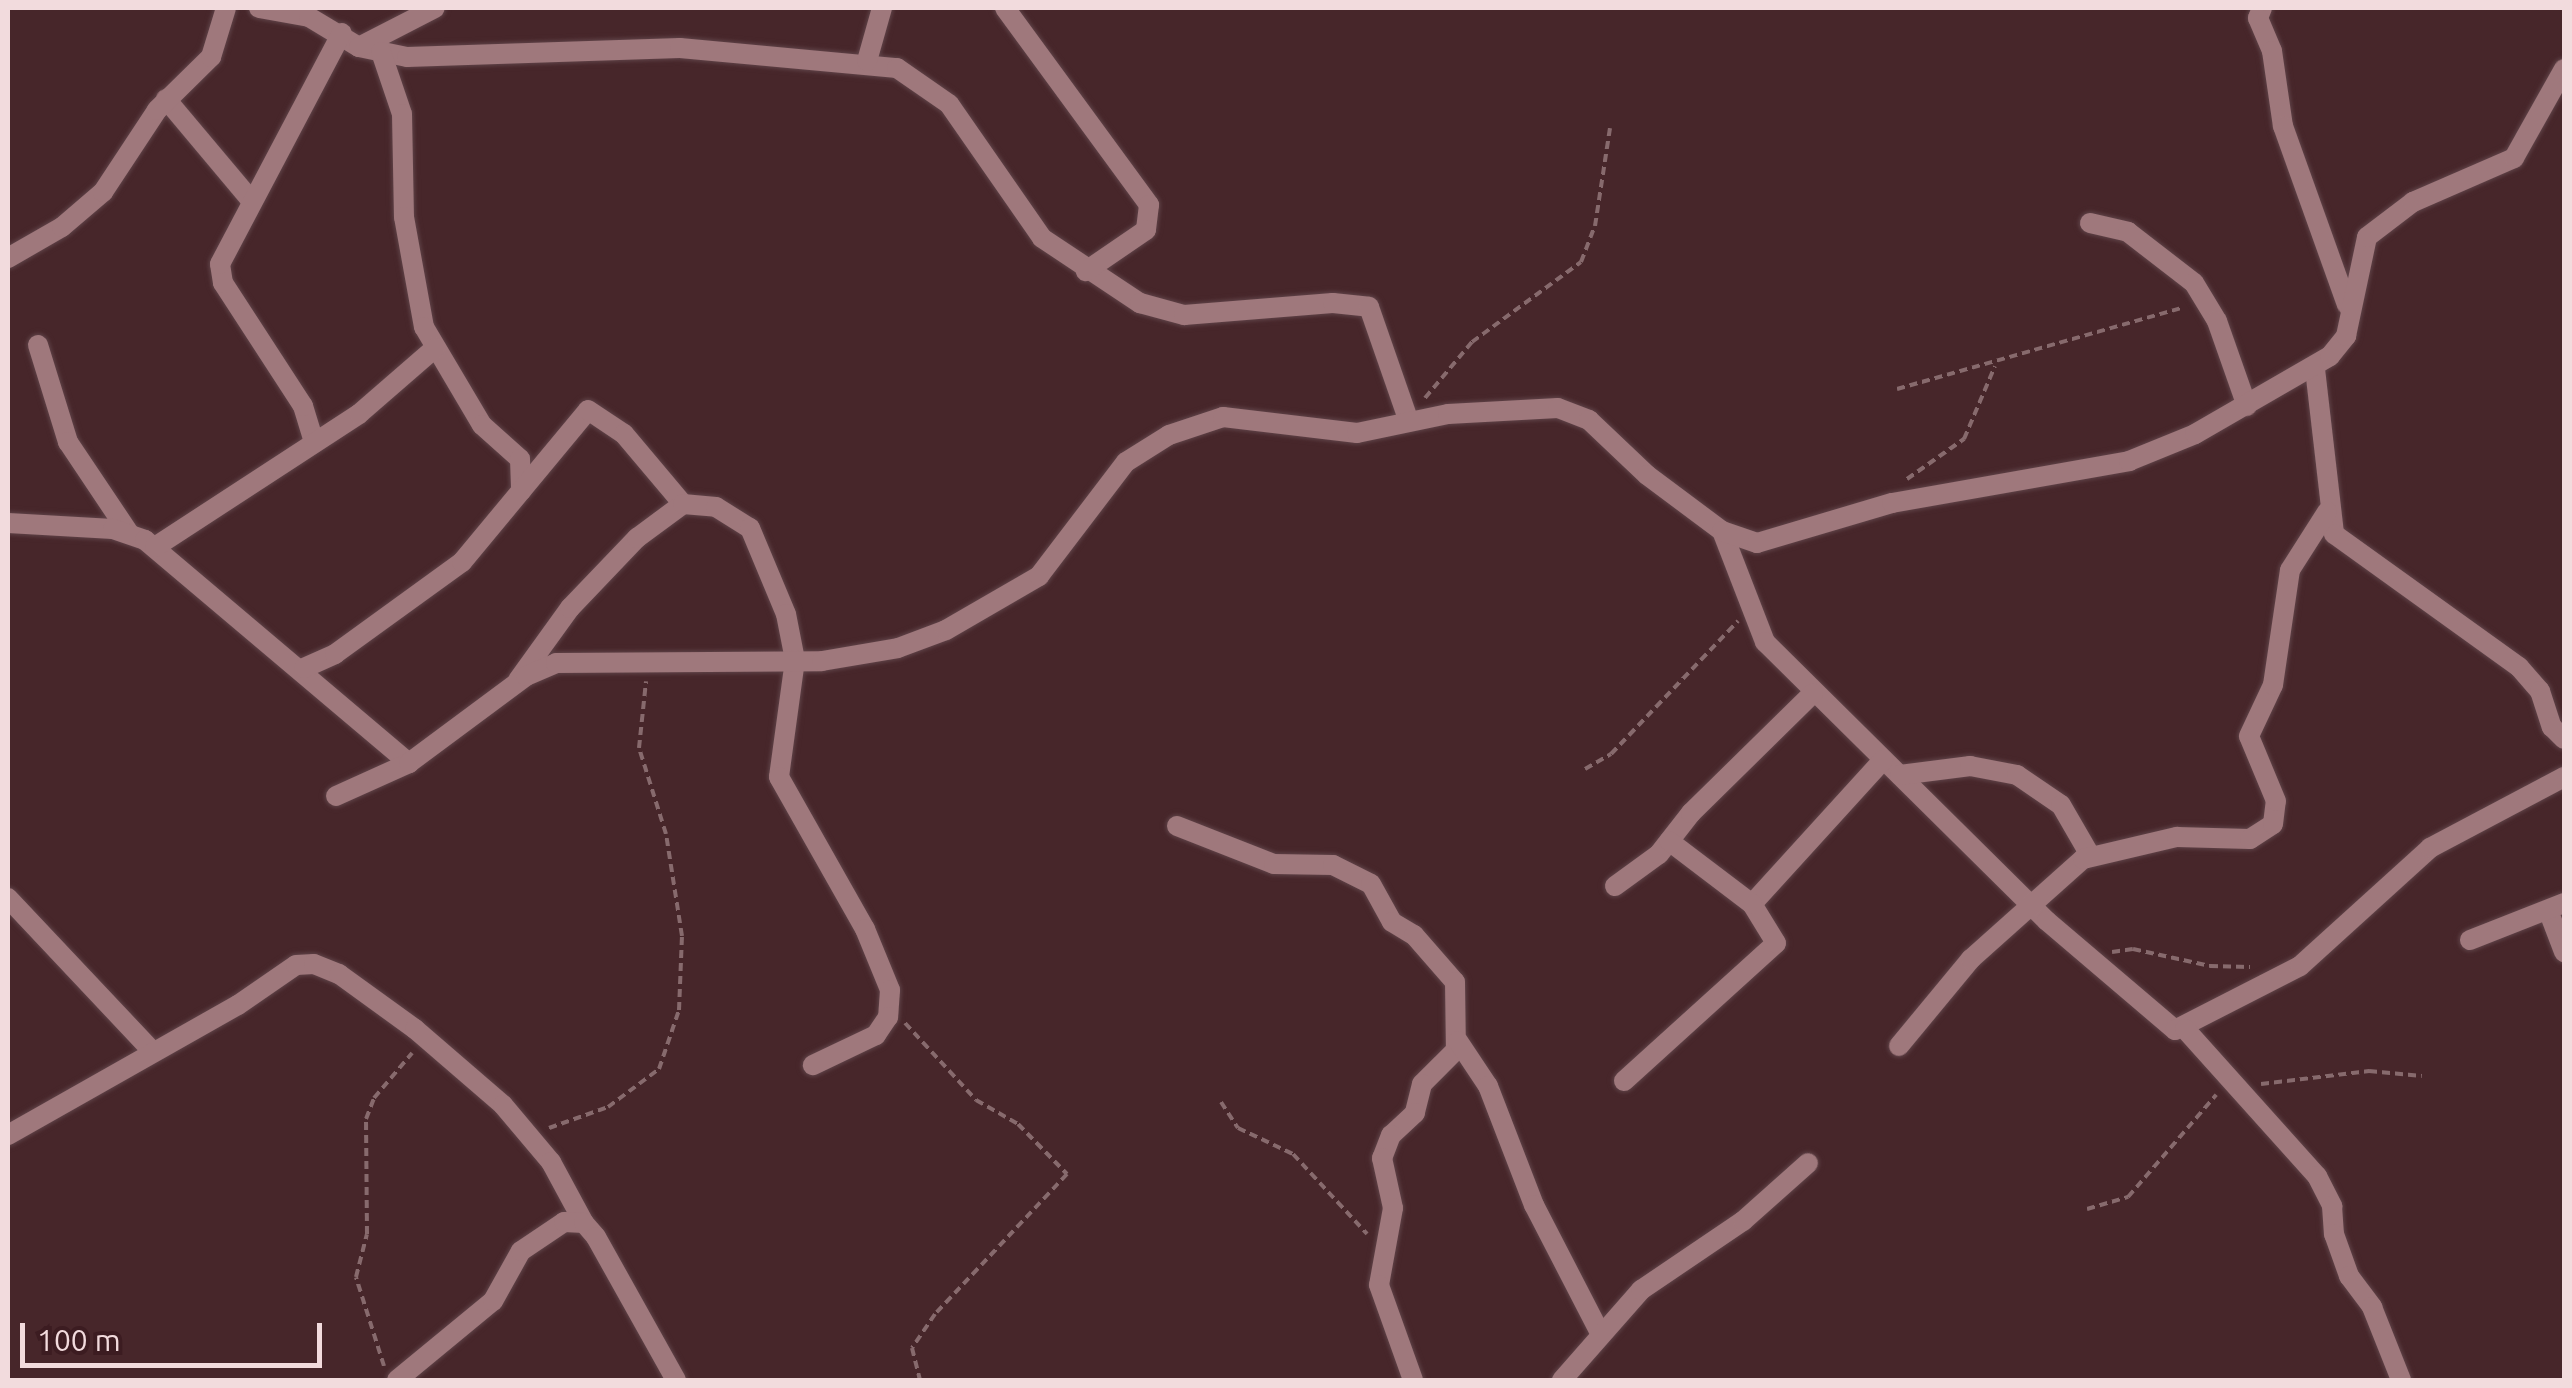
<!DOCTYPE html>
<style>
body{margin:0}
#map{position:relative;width:2572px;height:1388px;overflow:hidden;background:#47262a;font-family:Ubuntu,sans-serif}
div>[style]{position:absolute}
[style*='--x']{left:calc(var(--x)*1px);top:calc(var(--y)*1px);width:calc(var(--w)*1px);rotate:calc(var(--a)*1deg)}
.path>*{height:4px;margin-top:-2px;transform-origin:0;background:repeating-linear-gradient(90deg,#876a6d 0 8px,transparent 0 13px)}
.roads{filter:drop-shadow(0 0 2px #5f4348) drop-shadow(0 0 2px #5f4348)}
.street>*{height:20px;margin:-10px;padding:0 10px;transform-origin:10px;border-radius:10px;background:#9f787c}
span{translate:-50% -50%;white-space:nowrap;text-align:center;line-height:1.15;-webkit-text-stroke:10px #3c1c21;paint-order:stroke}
.frame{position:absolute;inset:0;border:10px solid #f2dbdd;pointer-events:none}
.scale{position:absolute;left:20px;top:1323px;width:302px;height:45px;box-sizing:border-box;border:5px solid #f2dbdd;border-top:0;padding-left:12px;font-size:30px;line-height:35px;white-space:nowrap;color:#f2dbdd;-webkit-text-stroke:8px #3c1c21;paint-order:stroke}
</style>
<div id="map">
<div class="path">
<i style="--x:1897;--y:389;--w:298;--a:-15.9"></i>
<i style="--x:1425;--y:398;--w:73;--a:-50"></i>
<i style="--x:1472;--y:342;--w:135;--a:-36.3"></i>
<i style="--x:1581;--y:262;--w:39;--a:-69"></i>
<i style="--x:1595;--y:226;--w:99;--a:-81.3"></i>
<i style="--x:1907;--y:479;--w:70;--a:-35.1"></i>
<i style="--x:1964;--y:439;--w:79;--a:-67"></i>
<i style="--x:1585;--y:769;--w:30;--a:-30"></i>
<i style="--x:1611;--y:754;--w:184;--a:-46.3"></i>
<i style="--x:2112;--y:952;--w:21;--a:-8"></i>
<i style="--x:2133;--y:949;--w:79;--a:12.4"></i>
<i style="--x:2210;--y:966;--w:40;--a:1.4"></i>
<i style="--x:905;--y:1023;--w:105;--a:47.3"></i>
<i style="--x:976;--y:1100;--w:48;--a:29.7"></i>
<i style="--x:1018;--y:1124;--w:70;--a:45.6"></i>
<i style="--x:1067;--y:1174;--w:192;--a:133.3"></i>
<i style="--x:935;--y:1314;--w:41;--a:124.1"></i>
<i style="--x:912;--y:1348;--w:33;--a:76"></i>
<i style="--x:2261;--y:1084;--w:109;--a:-6.9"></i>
<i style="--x:2369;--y:1071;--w:53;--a:5.4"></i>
<i style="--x:1221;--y:1102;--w:31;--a:57"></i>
<i style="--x:1238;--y:1128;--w:61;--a:25.3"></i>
<i style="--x:1293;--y:1154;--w:109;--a:47.2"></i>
<i style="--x:549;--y:1128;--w:63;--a:-19.6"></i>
<i style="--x:608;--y:1107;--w:64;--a:-36.7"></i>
<i style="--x:659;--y:1069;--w:62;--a:-71.3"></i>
<i style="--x:679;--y:1010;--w:74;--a:-87.7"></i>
<i style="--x:682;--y:936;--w:103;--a:-98.9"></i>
<i style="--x:666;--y:834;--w:90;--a:-107.4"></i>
<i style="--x:639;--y:748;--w:67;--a:-84"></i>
<i style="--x:2087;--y:1209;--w:43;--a:-16.3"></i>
<i style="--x:2128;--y:1197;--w:135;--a:-49.2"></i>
<i style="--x:384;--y:1366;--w:93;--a:-107.5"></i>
<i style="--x:356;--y:1277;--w:44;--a:-75.7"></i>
<i style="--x:367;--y:1234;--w:115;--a:-90.5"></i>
<i style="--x:366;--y:1119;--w:22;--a:-69"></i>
<i style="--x:374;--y:1098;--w:59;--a:-49.8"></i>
</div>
<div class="roads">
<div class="street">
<i style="--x:259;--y:8;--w:51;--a:10.2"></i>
<i style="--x:309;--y:17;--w:58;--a:31"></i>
<i style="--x:359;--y:47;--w:49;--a:11.8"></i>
<i style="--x:407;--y:57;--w:273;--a:-1.9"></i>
<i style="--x:680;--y:48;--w:218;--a:5.3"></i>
<i style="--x:897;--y:68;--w:63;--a:34.7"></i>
<i style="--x:949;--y:104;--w:163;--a:55.2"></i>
<i style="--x:1042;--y:238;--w:118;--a:33.6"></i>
<i style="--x:1140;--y:303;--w:46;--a:15.3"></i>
<i style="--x:1184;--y:315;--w:149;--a:-4.6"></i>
<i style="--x:1333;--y:303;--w:36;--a:6"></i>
<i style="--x:1369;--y:307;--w:119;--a:70.8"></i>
<i style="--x:1005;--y:8;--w:244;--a:53.8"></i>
<i style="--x:1149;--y:205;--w:25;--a:97"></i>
<i style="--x:1146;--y:230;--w:73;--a:145.7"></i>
<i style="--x:2262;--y:8;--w:11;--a:112"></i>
<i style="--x:2258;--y:18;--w:36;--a:67"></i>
<i style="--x:2272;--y:51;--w:76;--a:81.7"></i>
<i style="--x:2283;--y:126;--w:190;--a:70.3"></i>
<i style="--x:359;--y:47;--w:85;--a:-27.2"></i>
<i style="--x:381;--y:52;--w:65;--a:71.3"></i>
<i style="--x:402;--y:114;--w:103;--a:88.9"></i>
<i style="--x:404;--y:217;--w:112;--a:79.7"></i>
<i style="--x:424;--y:327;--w:114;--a:59.4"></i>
<i style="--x:482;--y:425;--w:51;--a:41.8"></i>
<i style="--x:520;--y:459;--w:32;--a:88"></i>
<i style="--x:867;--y:61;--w:55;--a:-74.2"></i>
<i style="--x:166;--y:99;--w:131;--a:50"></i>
<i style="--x:2090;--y:223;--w:39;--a:13"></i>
<i style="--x:2128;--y:232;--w:83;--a:37.7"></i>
<i style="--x:2194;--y:283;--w:44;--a:58.8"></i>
<i style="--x:2217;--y:321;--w:90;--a:70.6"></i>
<i style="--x:8;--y:258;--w:62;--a:-29.9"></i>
<i style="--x:62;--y:227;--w:54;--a:-40.5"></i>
<i style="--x:103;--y:192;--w:98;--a:-56.6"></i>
<i style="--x:157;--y:110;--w:76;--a:-44.5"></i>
<i style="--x:211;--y:57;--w:51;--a:-73"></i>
<i style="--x:38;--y:345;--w:102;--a:72.8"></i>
<i style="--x:68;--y:442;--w:110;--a:56.2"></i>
<i style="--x:2315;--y:369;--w:166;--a:83.4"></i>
<i style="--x:2334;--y:534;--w:228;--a:35.7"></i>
<i style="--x:2519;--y:667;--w:32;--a:49"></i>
<i style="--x:2540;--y:691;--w:38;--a:72"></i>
<i style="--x:2552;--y:727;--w:17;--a:45"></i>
<i style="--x:314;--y:442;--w:38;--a:-107"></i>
<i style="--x:303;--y:406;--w:147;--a:-123"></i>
<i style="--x:223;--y:283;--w:19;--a:-99"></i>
<i style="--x:220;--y:264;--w:261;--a:-62.2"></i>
<i style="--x:8;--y:523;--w:105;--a:3.3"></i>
<i style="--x:113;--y:529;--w:34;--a:19"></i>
<i style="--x:145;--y:540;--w:346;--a:40.2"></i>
<i style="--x:1722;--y:531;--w:119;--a:68.8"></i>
<i style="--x:1765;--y:642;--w:397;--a:44.7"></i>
<i style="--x:2047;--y:921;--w:168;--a:40.4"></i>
<i style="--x:2175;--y:1030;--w:140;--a:-27.1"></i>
<i style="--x:2300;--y:966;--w:176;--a:-42.2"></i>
<i style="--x:2430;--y:848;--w:152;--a:-27.9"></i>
<i style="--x:155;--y:547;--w:244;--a:-33.1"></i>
<i style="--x:359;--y:414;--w:101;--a:-41"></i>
<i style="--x:304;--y:668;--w:34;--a:-24"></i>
<i style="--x:335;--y:654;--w:157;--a:-35.9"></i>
<i style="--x:462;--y:562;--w:197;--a:-50.3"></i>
<i style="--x:588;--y:410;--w:43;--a:33.7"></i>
<i style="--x:624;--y:434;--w:92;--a:49.9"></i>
<i style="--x:518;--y:680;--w:89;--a:-54.2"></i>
<i style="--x:570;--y:608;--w:97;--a:-46.3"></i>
<i style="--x:637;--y:538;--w:57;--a:-36.5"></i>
<i style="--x:683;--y:504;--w:33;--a:5"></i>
<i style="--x:716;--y:507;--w:40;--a:32"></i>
<i style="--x:750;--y:528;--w:93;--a:67.3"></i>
<i style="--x:786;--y:614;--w:47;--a:78.9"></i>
<i style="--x:795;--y:660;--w:118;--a:97.8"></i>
<i style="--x:779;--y:777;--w:175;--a:60.5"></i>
<i style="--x:865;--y:929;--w:66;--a:67.7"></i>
<i style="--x:890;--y:990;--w:27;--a:94"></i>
<i style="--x:888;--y:1017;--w:22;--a:124"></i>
<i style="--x:876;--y:1035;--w:70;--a:154.5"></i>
<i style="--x:1900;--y:775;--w:71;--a:-7.3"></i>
<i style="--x:1970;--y:766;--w:48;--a:10.8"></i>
<i style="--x:2017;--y:775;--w:53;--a:34.3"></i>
<i style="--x:2061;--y:805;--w:58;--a:59.9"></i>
<i style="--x:336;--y:796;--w:80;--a:-24.3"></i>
<i style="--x:409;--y:763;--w:146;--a:-36.6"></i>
<i style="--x:526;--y:676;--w:33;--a:-23"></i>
<i style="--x:556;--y:663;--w:266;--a:-0.4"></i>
<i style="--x:822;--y:661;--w:77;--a:-9.7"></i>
<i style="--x:898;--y:648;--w:51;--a:-20.6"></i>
<i style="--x:946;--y:630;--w:108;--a:-30.1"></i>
<i style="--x:1039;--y:576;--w:143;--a:-52.7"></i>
<i style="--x:1126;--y:462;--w:51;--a:-32.1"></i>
<i style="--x:1169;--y:435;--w:57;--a:-18.4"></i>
<i style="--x:1223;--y:417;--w:135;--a:6.8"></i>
<i style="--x:1357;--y:433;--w:93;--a:-11.8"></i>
<i style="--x:1448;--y:414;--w:110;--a:-3.1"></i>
<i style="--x:1558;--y:408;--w:33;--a:21"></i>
<i style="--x:1589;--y:420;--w:80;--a:43.5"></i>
<i style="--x:1647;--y:475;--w:94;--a:36.7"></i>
<i style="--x:1722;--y:531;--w:37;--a:19"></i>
<i style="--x:1757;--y:543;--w:141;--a:-16.5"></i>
<i style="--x:1892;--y:503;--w:241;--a:-10"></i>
<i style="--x:2129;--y:461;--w:71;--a:-22.2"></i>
<i style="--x:2195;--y:434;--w:156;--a:-30"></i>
<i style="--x:2330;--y:356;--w:26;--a:-51"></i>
<i style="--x:2346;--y:336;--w:101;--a:-78"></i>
<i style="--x:2367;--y:237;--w:58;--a:-37.3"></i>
<i style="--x:2413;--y:202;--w:110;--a:-23.5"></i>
<i style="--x:2514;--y:158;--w:102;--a:-60.7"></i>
<i style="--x:1177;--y:826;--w:104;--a:21.4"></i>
<i style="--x:1274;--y:864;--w:59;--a:1"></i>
<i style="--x:1333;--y:865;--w:42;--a:26.6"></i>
<i style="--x:1371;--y:884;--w:43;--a:61.1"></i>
<i style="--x:1392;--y:922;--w:26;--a:31"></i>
<i style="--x:1414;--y:935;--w:62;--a:48.9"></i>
<i style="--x:1455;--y:982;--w:68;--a:89.2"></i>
<i style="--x:1456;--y:1050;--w:48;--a:135"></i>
<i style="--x:1422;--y:1084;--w:30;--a:104"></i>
<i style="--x:1415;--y:1113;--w:33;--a:137"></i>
<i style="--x:1391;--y:1135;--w:25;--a:111"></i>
<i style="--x:1382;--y:1158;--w:51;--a:77.6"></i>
<i style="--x:1393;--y:1208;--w:78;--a:100.3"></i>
<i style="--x:1379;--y:1285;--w:101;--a:70.3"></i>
<i style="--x:1615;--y:886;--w:54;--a:-36"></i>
<i style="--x:1659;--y:854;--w:52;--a:-52"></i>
<i style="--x:1691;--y:813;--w:171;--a:-44.5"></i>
<i style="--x:8;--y:898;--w:210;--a:46.7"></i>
<i style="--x:1752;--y:904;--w:195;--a:-47.7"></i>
<i style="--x:2548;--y:910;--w:45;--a:69.1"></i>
<i style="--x:2470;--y:940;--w:101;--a:-21.5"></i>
<i style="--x:2185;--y:1029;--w:198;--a:48.1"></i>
<i style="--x:2317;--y:1176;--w:34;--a:63"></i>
<i style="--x:2332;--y:1206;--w:28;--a:86"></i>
<i style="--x:2334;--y:1234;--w:45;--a:70.3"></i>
<i style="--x:2349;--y:1276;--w:39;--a:53"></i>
<i style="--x:2372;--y:1307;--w:79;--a:68.3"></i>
<i style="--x:1458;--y:1041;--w:54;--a:56.3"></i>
<i style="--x:1488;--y:1086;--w:128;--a:68.9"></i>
<i style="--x:1534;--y:1205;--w:146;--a:62.7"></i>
<i style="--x:1899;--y:1046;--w:113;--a:-50.4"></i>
<i style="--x:1971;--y:959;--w:150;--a:-41.8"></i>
<i style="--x:2083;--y:859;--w:97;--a:-13.2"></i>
<i style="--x:2177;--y:837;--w:73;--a:1.6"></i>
<i style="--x:2250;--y:839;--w:27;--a:-33"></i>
<i style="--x:2273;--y:824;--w:23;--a:-83"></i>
<i style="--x:2276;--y:801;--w:70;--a:-112.6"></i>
<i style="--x:2249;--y:736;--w:56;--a:-64.8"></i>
<i style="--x:2273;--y:685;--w:116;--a:-81.6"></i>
<i style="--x:2290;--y:570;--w:69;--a:-57.5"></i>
<i style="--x:1624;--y:1081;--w:205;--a:-42.2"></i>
<i style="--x:1776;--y:943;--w:46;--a:-121.6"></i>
<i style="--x:1752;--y:904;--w:104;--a:-142.8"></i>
<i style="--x:8;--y:1135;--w:264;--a:-29.5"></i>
<i style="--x:238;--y:1005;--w:70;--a:-34.6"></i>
<i style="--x:296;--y:965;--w:18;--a:-3"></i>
<i style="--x:314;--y:964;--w:27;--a:22"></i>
<i style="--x:339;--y:974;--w:94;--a:35.9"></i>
<i style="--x:415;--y:1029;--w:116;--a:40.8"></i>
<i style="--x:503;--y:1105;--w:75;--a:49.9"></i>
<i style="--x:551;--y:1162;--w:69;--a:61.6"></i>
<i style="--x:397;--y:1380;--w:124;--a:-39.5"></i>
<i style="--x:493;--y:1301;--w:57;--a:-60.8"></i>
<i style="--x:521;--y:1251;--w:52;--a:-34"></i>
<i style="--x:564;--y:1222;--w:20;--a:3"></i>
<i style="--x:584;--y:1223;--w:18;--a:49"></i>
<i style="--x:596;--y:1237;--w:164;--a:60.8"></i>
<i style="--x:1562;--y:1380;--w:120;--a:-48.7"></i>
<i style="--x:1641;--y:1290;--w:123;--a:-34.1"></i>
<i style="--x:1743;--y:1221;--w:87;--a:-41.7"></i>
</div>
</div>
<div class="frame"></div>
<div class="scale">100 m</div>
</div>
